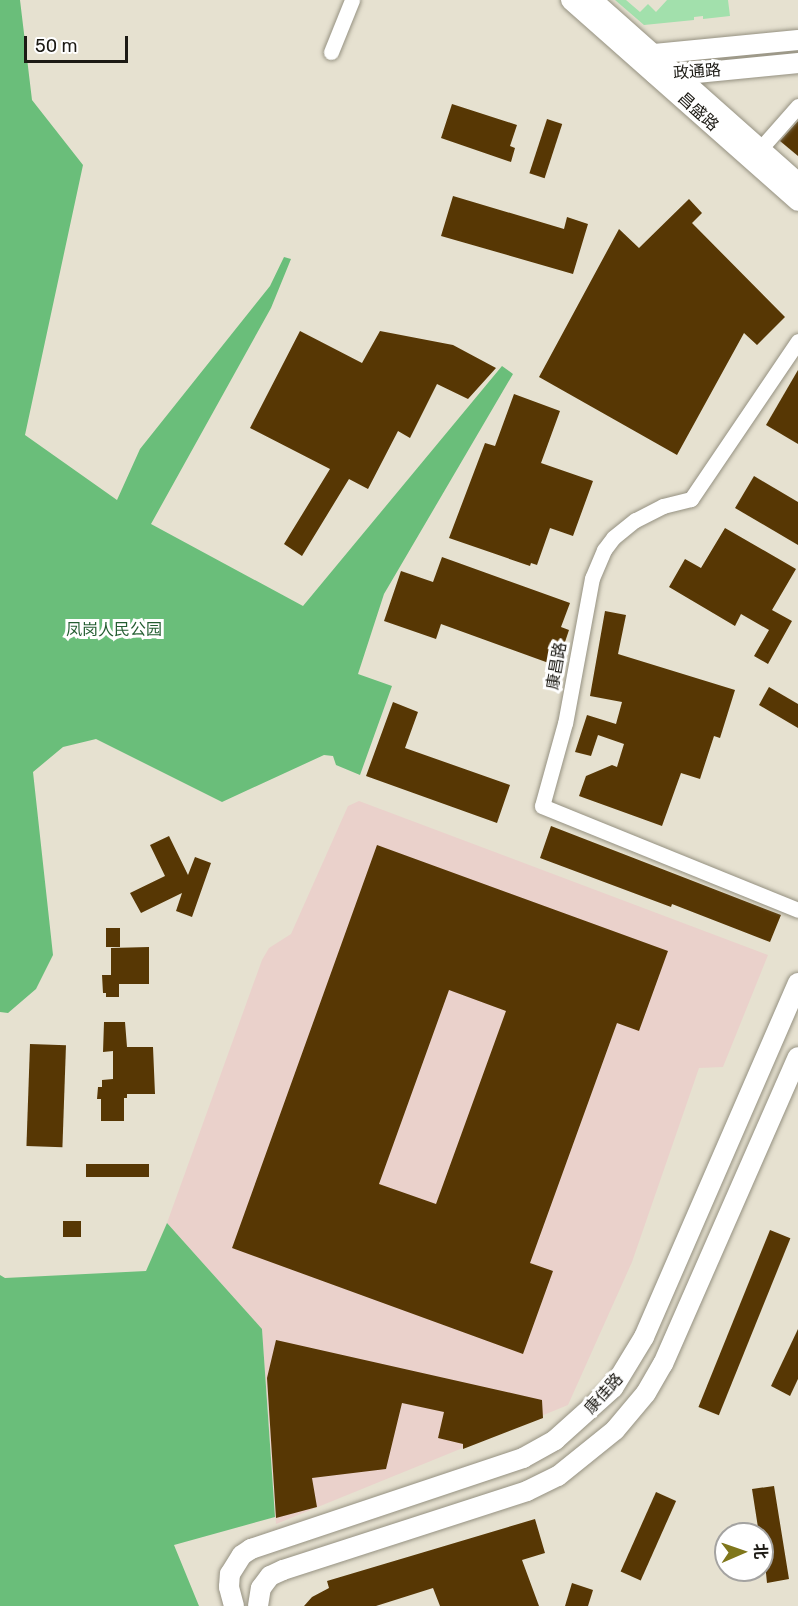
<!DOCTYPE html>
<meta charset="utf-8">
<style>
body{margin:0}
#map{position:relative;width:798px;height:1606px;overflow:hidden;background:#e6e1d0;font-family:Rubik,"Noto Sans SC",sans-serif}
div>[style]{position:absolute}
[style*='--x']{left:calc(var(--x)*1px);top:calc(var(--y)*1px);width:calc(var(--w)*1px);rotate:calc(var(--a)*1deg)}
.industrial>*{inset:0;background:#ead1cb}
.green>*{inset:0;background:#a2e0ac}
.forest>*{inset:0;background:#6abe7a}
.building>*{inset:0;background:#573704;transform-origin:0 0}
.roads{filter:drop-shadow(0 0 2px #959181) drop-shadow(0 0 2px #959181)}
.minor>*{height:15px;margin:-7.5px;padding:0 7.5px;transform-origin:7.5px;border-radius:7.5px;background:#fff}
.tertiary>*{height:20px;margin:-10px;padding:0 10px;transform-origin:10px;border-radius:10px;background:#fff}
span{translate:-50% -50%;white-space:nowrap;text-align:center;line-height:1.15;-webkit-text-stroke:6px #fff;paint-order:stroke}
.street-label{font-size:16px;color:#1c1a14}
.park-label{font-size:16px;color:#235d31}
.north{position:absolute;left:714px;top:1522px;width:60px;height:60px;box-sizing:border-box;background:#fff;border:2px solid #a4a3a1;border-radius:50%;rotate:88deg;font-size:16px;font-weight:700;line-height:24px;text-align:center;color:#1c1a14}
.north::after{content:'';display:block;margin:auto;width:21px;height:27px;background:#7f761b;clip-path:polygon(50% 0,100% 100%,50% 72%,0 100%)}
.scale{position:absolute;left:24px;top:36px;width:104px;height:27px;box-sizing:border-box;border:3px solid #1c1a14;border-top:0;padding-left:8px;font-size:18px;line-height:21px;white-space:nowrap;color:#1c1a14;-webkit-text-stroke:4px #fff;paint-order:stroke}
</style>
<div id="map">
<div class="industrial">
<i style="clip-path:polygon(359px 801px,768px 955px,723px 1067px,699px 1068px,632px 1262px,568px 1405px,276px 1524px,262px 1329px,167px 1223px,262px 960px,269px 948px,291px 934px,348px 806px)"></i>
</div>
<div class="green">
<i style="clip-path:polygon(615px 0,626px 0,640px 12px,648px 4px,656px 12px,667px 0,728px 0,730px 16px,703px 19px,703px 16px,694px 17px,694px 20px,644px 25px)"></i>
</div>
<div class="forest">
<i style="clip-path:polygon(0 0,20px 0,32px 100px,83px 165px,25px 435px,117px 500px,140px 449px,270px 286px,284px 257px,291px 259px,271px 308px,151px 524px,303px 606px,502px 366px,513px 374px,384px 594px,358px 674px,392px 686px,360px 775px,336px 765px,333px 756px,324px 755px,222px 802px,96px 739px,63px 747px,33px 772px,53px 955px,36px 989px,8px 1013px,0 1012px)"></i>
<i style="clip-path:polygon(167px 1223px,262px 1329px,275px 1517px,174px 1545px,199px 1606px,0 1606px,0 1275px,5px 1278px,146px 1271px)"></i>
</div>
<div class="building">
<i style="clip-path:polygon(452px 104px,517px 125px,510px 146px,515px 148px,511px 162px,441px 138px)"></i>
<i style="left:547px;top:119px;width:16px;height:57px;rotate:18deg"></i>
<i style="clip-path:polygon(798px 121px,798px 156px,780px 141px)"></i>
<i style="clip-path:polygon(453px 196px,564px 229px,567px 217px,588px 224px,573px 274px,441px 236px)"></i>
<i style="clip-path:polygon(689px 199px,702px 213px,692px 223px,785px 317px,757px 345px,744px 333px,677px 455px,539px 377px,619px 229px,639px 248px)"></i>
<i style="clip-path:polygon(300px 331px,362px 363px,380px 331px,453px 345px,496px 368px,468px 399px,437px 384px,410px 438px,398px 431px,368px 489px,349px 479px,302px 556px,284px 544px,330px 469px,250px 428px)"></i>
<i style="clip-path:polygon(798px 370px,798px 444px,766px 425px)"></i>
<i style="clip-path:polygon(514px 394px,560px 411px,541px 463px,593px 481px,573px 536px,550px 528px,537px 565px,531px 563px,530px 566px,449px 538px,485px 443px,495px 446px)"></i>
<i style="clip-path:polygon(754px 476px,798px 502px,798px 545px,735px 508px)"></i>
<i style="clip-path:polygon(725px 528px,796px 569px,772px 610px,792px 621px,768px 664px,754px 656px,769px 630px,741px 614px,735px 626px,669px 587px,685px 559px,701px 568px)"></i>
<i style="clip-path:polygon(442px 557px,570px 603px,561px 627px,569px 630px,557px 666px,441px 624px,436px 639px,384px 621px,401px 571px,433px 582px)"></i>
<i style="clip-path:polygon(605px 611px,626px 615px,618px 654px,735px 690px,720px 738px,714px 736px,700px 779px,681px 773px,662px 826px,579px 796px,586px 776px,612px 765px,617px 767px,624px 744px,598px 735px,591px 756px,575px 752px,587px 715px,616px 724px,622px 702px,590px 696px)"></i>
<i style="clip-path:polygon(769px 687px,798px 704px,798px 728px,759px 705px)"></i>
<i style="clip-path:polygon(393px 702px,418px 712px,405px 748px,510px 785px,497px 823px,366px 776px)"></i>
<i style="clip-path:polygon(551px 826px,781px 915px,770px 942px,672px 904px,671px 907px,540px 858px)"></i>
<i style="clip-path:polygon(169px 836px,188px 875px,195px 857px,211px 863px,192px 917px,176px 911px,182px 893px,141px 913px,130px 893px,165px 876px,150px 845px)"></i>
<i style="clip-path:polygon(evenodd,377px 845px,668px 951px,639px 1031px,617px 1023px,530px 1263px,553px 1271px,523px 1354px,232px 1248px,377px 845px,449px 990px,506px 1011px,436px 1204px,379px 1184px,449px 990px)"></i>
<i style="left:106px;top:928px;width:14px;height:19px"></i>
<i style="clip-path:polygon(149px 947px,149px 984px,119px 984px,119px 997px,106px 997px,106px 993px,103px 993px,102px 975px,111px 975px,111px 948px)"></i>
<i style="clip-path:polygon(104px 1022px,125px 1022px,127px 1047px,153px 1047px,155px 1094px,127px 1094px,127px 1098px,124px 1098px,124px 1121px,101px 1121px,101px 1099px,97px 1099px,98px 1087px,102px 1087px,102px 1080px,113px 1079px,113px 1051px,103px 1052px)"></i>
<i style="left:30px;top:1044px;width:36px;height:102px;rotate:2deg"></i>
<i style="left:86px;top:1164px;width:63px;height:13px"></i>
<i style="left:63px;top:1221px;width:18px;height:16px"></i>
<i style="left:770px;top:1230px;width:22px;height:191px;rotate:22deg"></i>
<i style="clip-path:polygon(798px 1329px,798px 1379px,790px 1396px,771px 1386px)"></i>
<i style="clip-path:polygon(276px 1340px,542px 1400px,543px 1418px,463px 1449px,463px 1444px,438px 1438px,444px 1412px,402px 1403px,386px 1469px,312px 1478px,317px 1507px,276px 1518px,267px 1378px)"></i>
<i style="clip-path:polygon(774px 1486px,789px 1579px,767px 1583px,762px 1534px,759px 1534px,752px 1489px)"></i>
<i style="left:656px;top:1492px;width:22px;height:87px;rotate:24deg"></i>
<i style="clip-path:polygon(535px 1519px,545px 1553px,522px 1560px,539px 1606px,440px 1606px,433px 1588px,376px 1606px,304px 1606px,312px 1597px,329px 1588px,327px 1581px)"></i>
<i style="clip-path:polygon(572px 1583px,593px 1590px,588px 1606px,565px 1606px)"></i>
</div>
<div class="roads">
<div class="minor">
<i style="--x:331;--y:52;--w:56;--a:-68"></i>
<i style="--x:753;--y:157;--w:68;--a:-48.6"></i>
<i style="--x:798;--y:341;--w:191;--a:124.1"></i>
<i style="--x:691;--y:499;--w:29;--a:166"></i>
<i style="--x:663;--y:506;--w:31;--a:153"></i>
<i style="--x:635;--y:520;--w:28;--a:141"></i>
<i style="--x:613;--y:538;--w:15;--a:127"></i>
<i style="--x:604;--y:550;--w:30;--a:113"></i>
<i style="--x:592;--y:578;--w:147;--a:100.5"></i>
<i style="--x:565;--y:723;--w:86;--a:105.5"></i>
<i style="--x:542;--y:806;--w:276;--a:22.1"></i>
</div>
<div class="tertiary">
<i style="--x:571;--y:0;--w:303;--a:41.5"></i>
<i style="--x:592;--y:0;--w:276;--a:41.6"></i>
<i style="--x:798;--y:40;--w:147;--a:174.5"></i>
<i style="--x:652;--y:54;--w:20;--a:81"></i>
<i style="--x:655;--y:74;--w:21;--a:3"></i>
<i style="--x:676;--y:75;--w:123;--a:-5.6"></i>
<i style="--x:234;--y:1606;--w:20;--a:-105"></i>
<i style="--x:229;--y:1587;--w:13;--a:-86"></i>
<i style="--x:230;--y:1574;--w:22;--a:-58"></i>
<i style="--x:242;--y:1555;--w:11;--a:-34"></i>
<i style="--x:251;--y:1549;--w:287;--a:-18.5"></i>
<i style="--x:523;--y:1458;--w:37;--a:-29"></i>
<i style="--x:555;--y:1440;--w:78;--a:-41.9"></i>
<i style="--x:613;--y:1388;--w:60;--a:-58.7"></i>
<i style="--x:644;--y:1337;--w:386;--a:-66.5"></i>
<i style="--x:258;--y:1606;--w:18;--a:-81"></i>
<i style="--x:261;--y:1588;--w:15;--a:-53"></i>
<i style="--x:270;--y:1576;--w:14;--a:-25"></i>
<i style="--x:283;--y:1570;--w:256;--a:-17.9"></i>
<i style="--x:527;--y:1491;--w:34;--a:-26"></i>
<i style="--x:558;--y:1476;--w:73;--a:-38.9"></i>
<i style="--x:615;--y:1430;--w:48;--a:-50"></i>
<i style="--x:646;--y:1393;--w:34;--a:-60"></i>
<i style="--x:663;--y:1364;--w:335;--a:-66.3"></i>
</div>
</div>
<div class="street-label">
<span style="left:697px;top:72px;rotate:-4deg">政通路</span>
<span style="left:698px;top:112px;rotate:42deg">昌盛路</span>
<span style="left:557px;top:666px;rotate:-80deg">康昌路</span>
<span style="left:604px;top:1394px;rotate:-48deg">康佳路</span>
</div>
<div class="park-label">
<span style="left:114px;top:630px">凤岗人民公园</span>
</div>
<div class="north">北</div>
<div class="scale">50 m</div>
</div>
